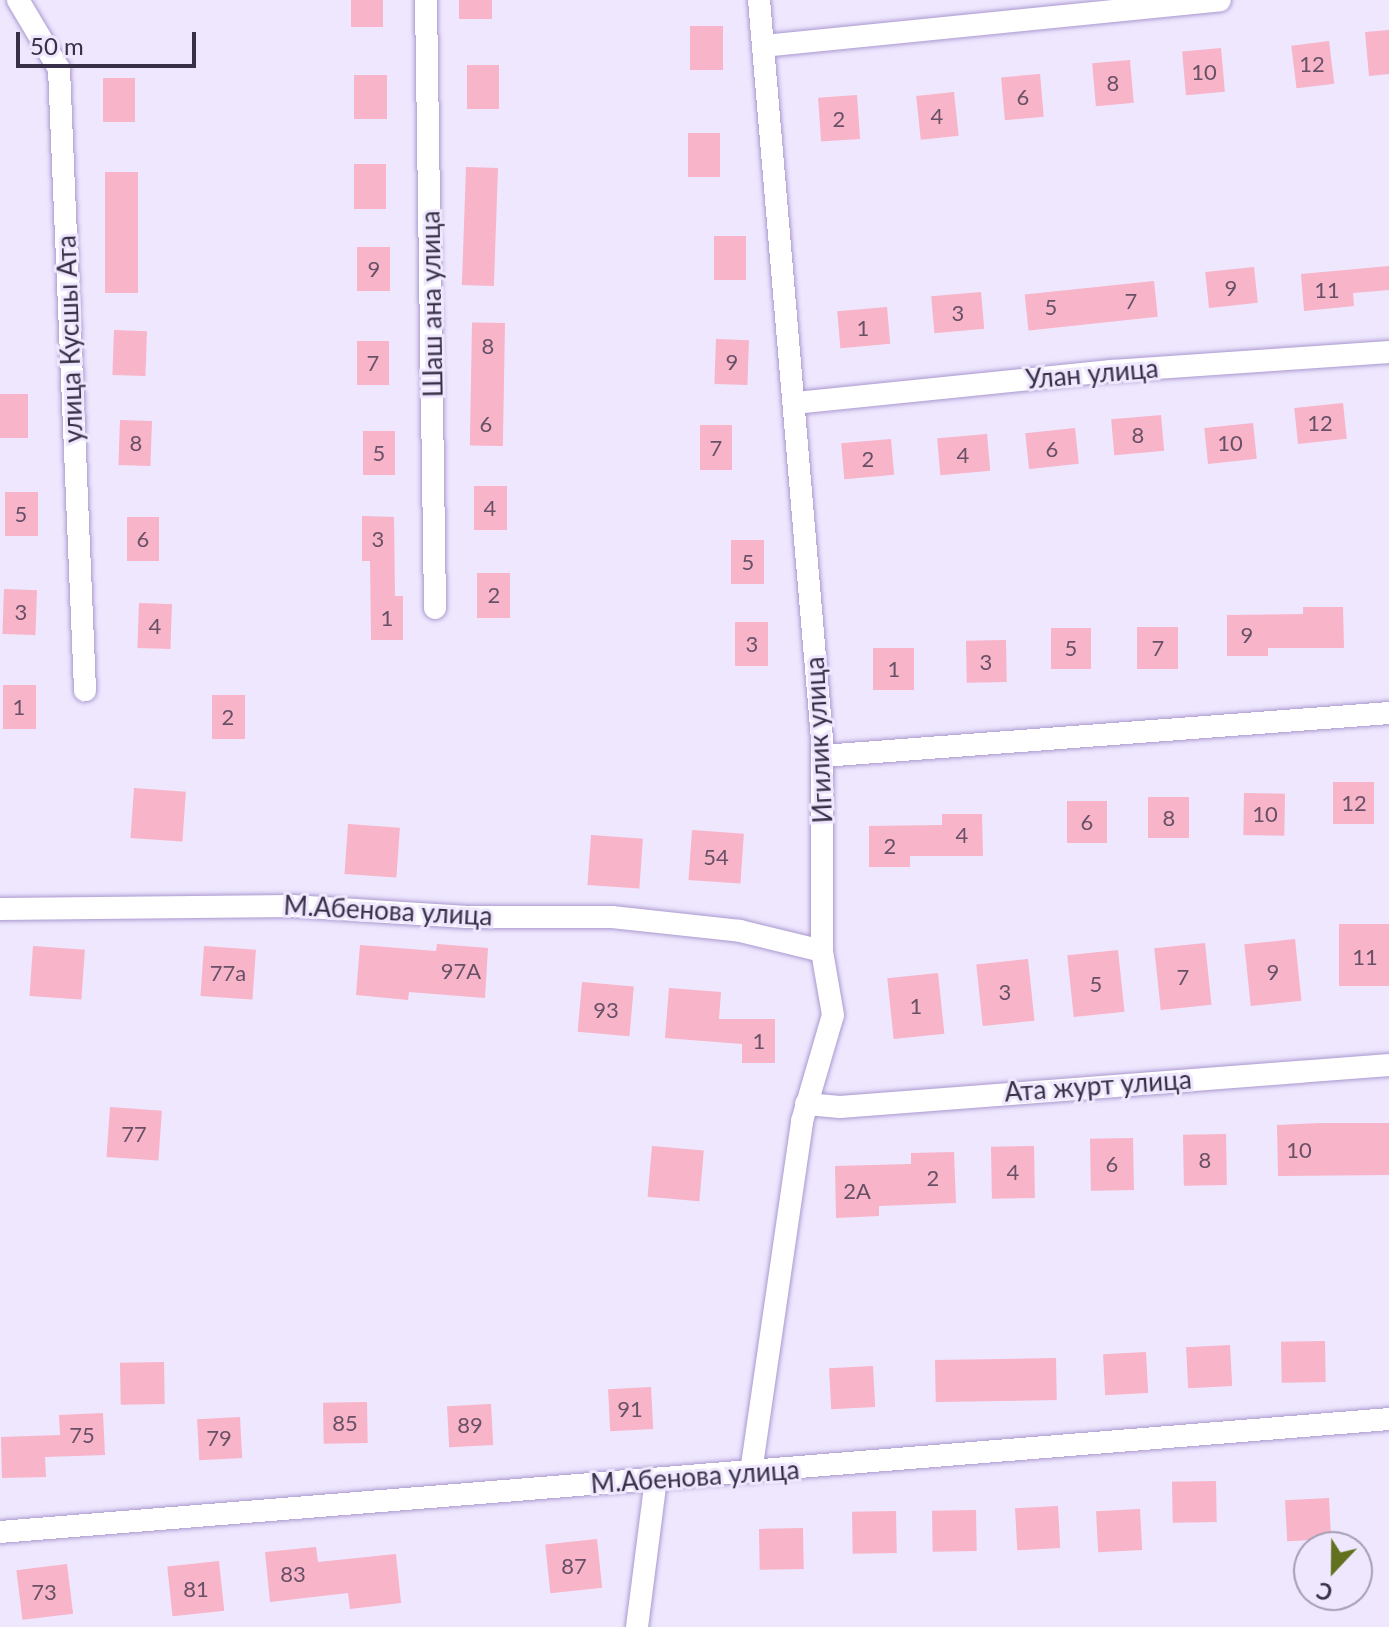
<!DOCTYPE html>
<meta charset="utf-8">
<style>
body{margin:0}
#map{position:relative;width:1389px;height:1627px;overflow:hidden;background:#eee7fe;font-family:Lato,sans-serif}
div>[style]{position:absolute}
[style*='--x']{left:calc(var(--x)*1px);top:calc(var(--y)*1px);width:calc(var(--w)*1px);rotate:calc(var(--a)*1deg)}
.building>*{inset:0;background:#f8b4c8;transform-origin:0 0}
.roads{filter:drop-shadow(0 0 2px #aa98cf) drop-shadow(0 0 2px #aa98cf)}
.street>*{height:22px;margin:-11px;padding:0 11px;transform-origin:11px;border-radius:11px;background:#fff}
span{translate:-50% -50%;white-space:nowrap;text-align:center;line-height:1.15;-webkit-text-stroke:6px #eee7fe;paint-order:stroke}
.number-label{font-size:22px;color:#685167}
.number-label span{-webkit-text-stroke-width:0}
.street-label{font-size:26px;color:#383047}
.north{position:absolute;left:1293px;top:1531px;width:80px;height:80px;box-sizing:border-box;background:#eee7fe;border:2px solid #a59eb5;border-radius:50%;rotate:202deg;font-size:22px;font-weight:700;line-height:32px;text-align:center;color:#383047}
.north::after{content:'';display:block;margin:auto;width:28px;height:36px;background:#61711e;clip-path:polygon(50% 0,100% 100%,50% 72%,0 100%)}
.scale{position:absolute;left:16px;top:32px;width:180px;height:36px;box-sizing:border-box;border:4px solid #383047;border-top:0;padding-left:10px;font-size:24px;line-height:28px;white-space:nowrap;color:#383047;-webkit-text-stroke:6px #eee7fe;paint-order:stroke}
</style>
<div id="map">
<div class="building">
<i style="left:351px;top:0;width:32px;height:27px"></i>
<i style="left:459px;top:0;width:33px;height:19px"></i>
<i style="left:690px;top:26px;width:33px;height:44px"></i>
<i style="clip-path:polygon(1389px 30px,1389px 74px,1369px 76px,1365px 32px)"></i>
<i style="left:1329px;top:41px;width:43px;height:38px;rotate:83deg"></i>
<i style="left:1221px;top:48px;width:44px;height:39px;rotate:85deg"></i>
<i style="left:1130px;top:60px;width:43px;height:38px;rotate:85deg"></i>
<i style="left:467px;top:65px;width:32px;height:44px"></i>
<i style="left:1040px;top:74px;width:43px;height:39px;rotate:85deg"></i>
<i style="left:354px;top:75px;width:33px;height:44px"></i>
<i style="left:103px;top:78px;width:32px;height:44px"></i>
<i style="left:954px;top:92px;width:44px;height:38px;rotate:84deg"></i>
<i style="left:857px;top:95px;width:44px;height:39px;rotate:86deg"></i>
<i style="left:688px;top:133px;width:32px;height:44px"></i>
<i style="left:354px;top:164px;width:32px;height:45px"></i>
<i style="left:466px;top:167px;width:32px;height:118px;rotate:2deg"></i>
<i style="left:105px;top:172px;width:33px;height:121px"></i>
<i style="left:714px;top:236px;width:32px;height:44px"></i>
<i style="left:357px;top:247px;width:33px;height:44px"></i>
<i style="clip-path:polygon(1389px 266px,1389px 290px,1353px 293px,1354px 306px,1304px 311px,1301px 274px)"></i>
<i style="left:1254px;top:267px;width:36px;height:49px;rotate:84deg"></i>
<i style="left:1154px;top:281px;width:36px;height:130px;rotate:84deg"></i>
<i style="left:981px;top:292px;width:37px;height:50px;rotate:85deg"></i>
<i style="left:887px;top:307px;width:37px;height:50px;rotate:85deg"></i>
<i style="left:505px;top:323px;width:123px;height:33px;rotate:91deg"></i>
<i style="left:114px;top:330px;width:33px;height:45px;rotate:2deg"></i>
<i style="left:716px;top:339px;width:33px;height:45px;rotate:2deg"></i>
<i style="left:357px;top:341px;width:32px;height:44px"></i>
<i style="left:0;top:394px;width:28px;height:44px"></i>
<i style="left:1343px;top:403px;width:36px;height:49px;rotate:84deg"></i>
<i style="left:1161px;top:415px;width:36px;height:50px;rotate:85deg"></i>
<i style="left:120px;top:420px;width:32px;height:45px;rotate:2deg"></i>
<i style="left:1253px;top:423px;width:36px;height:49px;rotate:84deg"></i>
<i style="left:700px;top:425px;width:32px;height:45px"></i>
<i style="left:1075px;top:428px;width:36px;height:50px;rotate:84deg"></i>
<i style="left:363px;top:431px;width:32px;height:44px"></i>
<i style="left:987px;top:434px;width:37px;height:50px;rotate:85deg"></i>
<i style="left:891px;top:439px;width:36px;height:50px;rotate:85deg"></i>
<i style="left:474px;top:486px;width:33px;height:44px"></i>
<i style="left:5px;top:492px;width:33px;height:44px"></i>
<i style="clip-path:polygon(362px 516px,394px 517px,395px 596px,403px 596px,403px 640px,371px 640px,370px 561px,362px 561px)"></i>
<i style="left:159px;top:517px;width:44px;height:32px;rotate:90deg"></i>
<i style="left:731px;top:540px;width:33px;height:44px"></i>
<i style="left:477px;top:573px;width:33px;height:45px"></i>
<i style="left:4px;top:589px;width:33px;height:45px;rotate:2deg"></i>
<i style="left:139px;top:603px;width:33px;height:45px;rotate:2deg"></i>
<i style="clip-path:polygon(1303px 607px,1343px 607px,1344px 648px,1268px 648px,1268px 656px,1227px 656px,1227px 615px,1303px 614px)"></i>
<i style="left:735px;top:622px;width:33px;height:44px"></i>
<i style="left:1137px;top:627px;width:41px;height:42px"></i>
<i style="left:1051px;top:628px;width:40px;height:41px"></i>
<i style="left:1006px;top:640px;width:42px;height:40px;rotate:89deg"></i>
<i style="left:914px;top:648px;width:42px;height:41px;rotate:90deg"></i>
<i style="left:3px;top:685px;width:33px;height:44px"></i>
<i style="left:212px;top:695px;width:33px;height:44px"></i>
<i style="left:1333px;top:782px;width:41px;height:42px"></i>
<i style="left:134px;top:788px;width:52px;height:50px;rotate:4deg"></i>
<i style="left:1244px;top:793px;width:41px;height:42px;rotate:1deg"></i>
<i style="left:1148px;top:797px;width:41px;height:41px"></i>
<i style="left:1067px;top:801px;width:40px;height:42px"></i>
<i style="clip-path:polygon(942px 814px,982px 814px,983px 856px,910px 856px,910px 867px,869px 867px,869px 826px,942px 825px)"></i>
<i style="left:348px;top:824px;width:52px;height:50px;rotate:4deg"></i>
<i style="left:692px;top:830px;width:52px;height:50px;rotate:4deg"></i>
<i style="left:591px;top:835px;width:52px;height:50px;rotate:4deg"></i>
<i style="left:1389px;top:924px;width:62px;height:50px;rotate:90deg"></i>
<i style="left:1295px;top:939px;width:62px;height:51px;rotate:84deg"></i>
<i style="left:1205px;top:943px;width:62px;height:51px;rotate:84deg"></i>
<i style="clip-path:polygon(437px 944px,488px 948px,485px 998px,409px 992px,408px 1000px,356px 995px,360px 945px,436px 951px)"></i>
<i style="left:33px;top:946px;width:52px;height:50px;rotate:4deg"></i>
<i style="left:204px;top:946px;width:52px;height:50px;rotate:4deg"></i>
<i style="left:1118px;top:950px;width:62px;height:51px;rotate:84deg"></i>
<i style="left:1028px;top:959px;width:62px;height:52px;rotate:84deg"></i>
<i style="left:938px;top:973px;width:61px;height:51px;rotate:84deg"></i>
<i style="left:582px;top:982px;width:52px;height:50px;rotate:5deg"></i>
<i style="clip-path:polygon(669px 988px,721px 992px,719px 1019px,775px 1019px,775px 1063px,742px 1063px,742px 1044px,665px 1038px)"></i>
<i style="left:110px;top:1107px;width:52px;height:50px;rotate:4deg"></i>
<i style="clip-path:polygon(1320px 1123px,1389px 1123px,1389px 1175px,1278px 1176px,1277px 1125px)"></i>
<i style="left:1226px;top:1134px;width:51px;height:43px;rotate:89deg"></i>
<i style="left:1133px;top:1138px;width:52px;height:43px;rotate:89deg"></i>
<i style="left:652px;top:1146px;width:52px;height:51px;rotate:5deg"></i>
<i style="left:1034px;top:1146px;width:52px;height:43px;rotate:89deg"></i>
<i style="clip-path:polygon(954px 1152px,956px 1203px,879px 1206px,879px 1216px,836px 1218px,835px 1166px,911px 1164px,911px 1153px)"></i>
<i style="left:1325px;top:1341px;width:41px;height:44px;rotate:89deg"></i>
<i style="left:1230px;top:1345px;width:41px;height:44px;rotate:87deg"></i>
<i style="left:1146px;top:1352px;width:41px;height:43px;rotate:87deg"></i>
<i style="left:1056px;top:1358px;width:42px;height:121px;rotate:89deg"></i>
<i style="left:164px;top:1362px;width:42px;height:44px;rotate:89deg"></i>
<i style="left:873px;top:1366px;width:41px;height:44px;rotate:87deg"></i>
<i style="left:651px;top:1387px;width:42px;height:43px;rotate:87deg"></i>
<i style="left:367px;top:1402px;width:41px;height:44px;rotate:89deg"></i>
<i style="left:491px;top:1404px;width:41px;height:44px;rotate:87deg"></i>
<i style="clip-path:polygon(103px 1413px,105px 1455px,45px 1457px,46px 1477px,2px 1478px,1px 1437px,60px 1435px,59px 1415px)"></i>
<i style="left:240px;top:1417px;width:41px;height:43px;rotate:87deg"></i>
<i style="left:1216px;top:1481px;width:41px;height:44px;rotate:89deg"></i>
<i style="left:1329px;top:1498px;width:41px;height:44px;rotate:87deg"></i>
<i style="left:1058px;top:1506px;width:42px;height:43px;rotate:87deg"></i>
<i style="left:1140px;top:1509px;width:41px;height:44px;rotate:87deg"></i>
<i style="left:976px;top:1510px;width:41px;height:44px;rotate:89deg"></i>
<i style="left:896px;top:1511px;width:42px;height:44px;rotate:89deg"></i>
<i style="left:803px;top:1528px;width:41px;height:44px;rotate:89deg"></i>
<i style="left:597px;top:1539px;width:49px;height:52px;rotate:84deg"></i>
<i style="clip-path:polygon(316px 1547px,318px 1562px,396px 1554px,401px 1603px,350px 1609px,348px 1593px,270px 1602px,265px 1552px)"></i>
<i style="left:219px;top:1561px;width:50px;height:52px;rotate:84deg"></i>
<i style="left:67px;top:1564px;width:50px;height:51px;rotate:83deg"></i>
</div>
<div class="roads">
<div class="street">
<i style="--x:18;--y:0;--w:80;--a:59.3"></i>
<i style="--x:59;--y:69;--w:622;--a:87.6"></i>
<i style="--x:426;--y:0;--w:608;--a:89.15"></i>
<i style="--x:763;--y:46;--w:459;--a:-5.7"></i>
<i style="--x:795;--y:403;--w:319;--a:-5.8"></i>
<i style="--x:1112;--y:371;--w:278;--a:-3.9"></i>
<i style="--x:823;--y:756;--w:568;--a:-4.34"></i>
<i style="--x:0;--y:909;--w:292;--a:-0.6"></i>
<i style="--x:292;--y:906;--w:175;--a:3.6"></i>
<i style="--x:467;--y:917;--w:145;--a:0"></i>
<i style="--x:612;--y:917;--w:129;--a:6.2"></i>
<i style="--x:740;--y:931;--w:84;--a:13.7"></i>
<i style="--x:806;--y:1104;--w:34;--a:5"></i>
<i style="--x:840;--y:1107;--w:551;--a:-4.37"></i>
<i style="--x:751;--y:1472;--w:355;--a:-81.7"></i>
<i style="--x:802;--y:1121;--w:110;--a:-73.7"></i>
<i style="--x:833;--y:1015;--w:65;--a:-99.8"></i>
<i style="--x:822;--y:951;--w:212;--a:-90"></i>
<i style="--x:822;--y:739;--w:742;--a:-94.87"></i>
<i style="--x:0;--y:1532;--w:1394;--a:-4.65"></i>
<i style="--x:637;--y:1627;--w:149;--a:-82.7"></i>
</div>
</div>
<div class="number-label">
<span style="left:1312px;top:64px">12</span>
<span style="left:1204px;top:72px">10</span>
<span style="left:1113px;top:83px">8</span>
<span style="left:1023px;top:97px">6</span>
<span style="left:937px;top:116px">4</span>
<span style="left:839px;top:119px">2</span>
<span style="left:374px;top:269px">9</span>
<span style="left:1231px;top:288px">9</span>
<span style="left:1327px;top:290px">11</span>
<span style="left:1131px;top:301px">7</span>
<span style="left:1051px;top:307px">5</span>
<span style="left:958px;top:313px">3</span>
<span style="left:863px;top:328px">1</span>
<span style="left:488px;top:346px">8</span>
<span style="left:732px;top:362px">9</span>
<span style="left:373px;top:363px">7</span>
<span style="left:1320px;top:423px">12</span>
<span style="left:486px;top:424px">6</span>
<span style="left:1138px;top:435px">8</span>
<span style="left:136px;top:443px">8</span>
<span style="left:1230px;top:443px">10</span>
<span style="left:716px;top:448px">7</span>
<span style="left:1052px;top:449px">6</span>
<span style="left:379px;top:453px">5</span>
<span style="left:963px;top:455px">4</span>
<span style="left:868px;top:459px">2</span>
<span style="left:490px;top:508px">4</span>
<span style="left:21px;top:514px">5</span>
<span style="left:143px;top:539px">6</span>
<span style="left:378px;top:539px">3</span>
<span style="left:748px;top:562px">5</span>
<span style="left:494px;top:595px">2</span>
<span style="left:21px;top:612px">3</span>
<span style="left:387px;top:618px">1</span>
<span style="left:155px;top:626px">4</span>
<span style="left:1247px;top:635px">9</span>
<span style="left:752px;top:644px">3</span>
<span style="left:1071px;top:648px">5</span>
<span style="left:1158px;top:648px">7</span>
<span style="left:986px;top:662px">3</span>
<span style="left:894px;top:669px">1</span>
<span style="left:19px;top:707px">1</span>
<span style="left:228px;top:717px">2</span>
<span style="left:1354px;top:803px">12</span>
<span style="left:1265px;top:814px">10</span>
<span style="left:1169px;top:818px">8</span>
<span style="left:1087px;top:822px">6</span>
<span style="left:962px;top:835px">4</span>
<span style="left:890px;top:846px">2</span>
<span style="left:716px;top:857px">54</span>
<span style="left:1365px;top:957px">11</span>
<span style="left:461px;top:971px">97А</span>
<span style="left:1273px;top:972px">9</span>
<span style="left:228px;top:973px">77а</span>
<span style="left:1183px;top:977px">7</span>
<span style="left:1096px;top:984px">5</span>
<span style="left:1005px;top:992px">3</span>
<span style="left:916px;top:1006px">1</span>
<span style="left:606px;top:1010px">93</span>
<span style="left:759px;top:1041px">1</span>
<span style="left:134px;top:1134px">77</span>
<span style="left:1299px;top:1150px">10</span>
<span style="left:1205px;top:1160px">8</span>
<span style="left:1112px;top:1164px">6</span>
<span style="left:1013px;top:1172px">4</span>
<span style="left:933px;top:1178px">2</span>
<span style="left:857px;top:1191px">2А</span>
<span style="left:630px;top:1409px">91</span>
<span style="left:345px;top:1423px">85</span>
<span style="left:470px;top:1425px">89</span>
<span style="left:82px;top:1435px">75</span>
<span style="left:219px;top:1438px">79</span>
<span style="left:574px;top:1566px">87</span>
<span style="left:293px;top:1574px">83</span>
<span style="left:196px;top:1589px">81</span>
<span style="left:44px;top:1592px">73</span>
</div>
<div class="street-label">
<span style="left:432px;top:304px;rotate:-91deg">Шаш ана улица</span>
<span style="left:70px;top:339px;rotate:-92deg">улица Кусшы Ата</span>
<span style="left:1092px;top:374px;rotate:-5deg">Улан улица</span>
<span style="left:819px;top:740px;rotate:-93deg">Игилик улица</span>
<span style="left:388px;top:911px;rotate:3deg">М.Абенова улица</span>
<span style="left:1098px;top:1086px;rotate:-4deg">Ата журт улица</span>
<span style="left:695px;top:1477px;rotate:-4deg">М.Абенова улица</span>
</div>
<div class="north">С</div>
<div class="scale">50 m</div>
</div>
